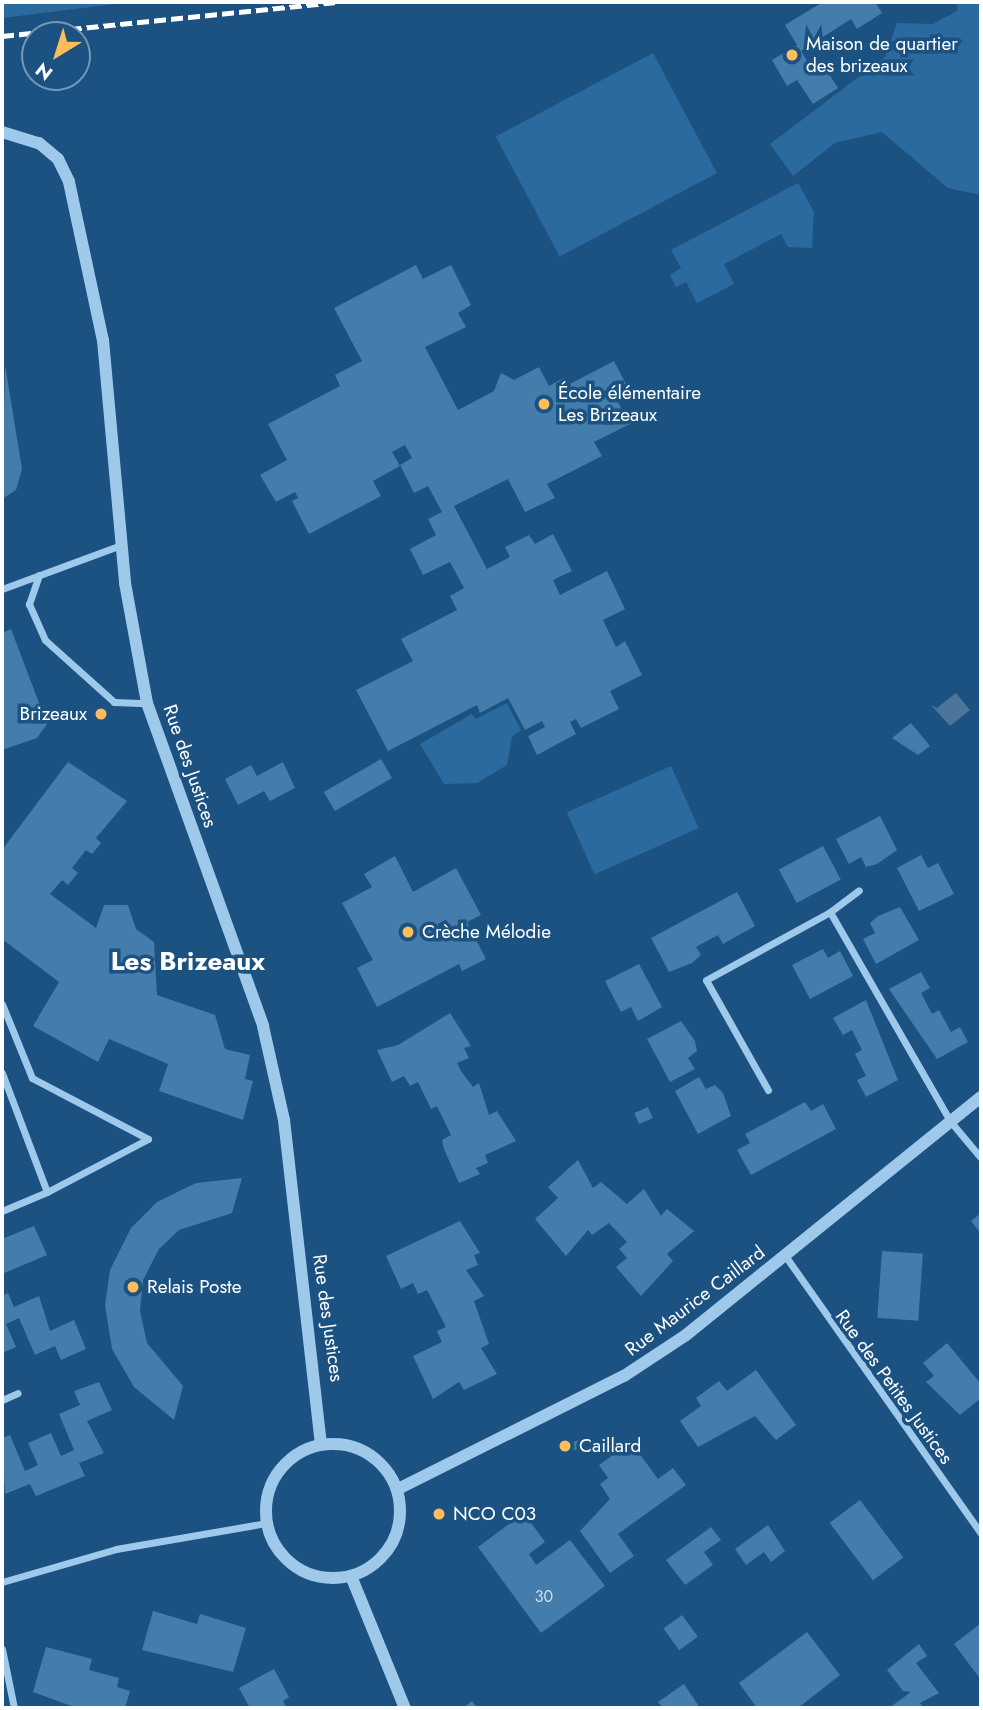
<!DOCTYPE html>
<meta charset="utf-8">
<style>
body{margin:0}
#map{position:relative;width:983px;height:1710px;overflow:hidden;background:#1b5281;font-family:Jost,sans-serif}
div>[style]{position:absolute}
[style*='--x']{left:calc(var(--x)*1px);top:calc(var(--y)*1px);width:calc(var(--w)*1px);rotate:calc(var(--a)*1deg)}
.green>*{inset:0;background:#2a6a9e;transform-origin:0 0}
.water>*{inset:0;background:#4d7599}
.building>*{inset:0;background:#447cab;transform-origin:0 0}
.minor>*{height:7px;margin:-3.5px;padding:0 3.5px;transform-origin:3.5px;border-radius:3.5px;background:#9fc9ea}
.tertiary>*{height:12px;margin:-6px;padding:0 6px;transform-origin:6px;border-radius:6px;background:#9fc9ea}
.tertiary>.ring{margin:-6px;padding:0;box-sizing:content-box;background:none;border:12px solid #9fc9ea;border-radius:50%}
.rail>*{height:5px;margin-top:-2.5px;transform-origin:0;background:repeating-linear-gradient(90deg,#fff 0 12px,transparent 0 17px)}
.dots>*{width:19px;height:19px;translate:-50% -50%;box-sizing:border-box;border:4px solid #1b5281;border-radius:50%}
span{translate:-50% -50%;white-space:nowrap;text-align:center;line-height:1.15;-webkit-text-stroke:7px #1b5281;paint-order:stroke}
.number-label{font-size:16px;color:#d0deea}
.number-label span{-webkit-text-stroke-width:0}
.poi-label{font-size:19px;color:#fff}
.left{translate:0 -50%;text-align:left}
.right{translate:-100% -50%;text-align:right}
.street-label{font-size:19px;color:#fff}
.district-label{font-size:26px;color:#fff;font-weight:700}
.frame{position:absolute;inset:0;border:4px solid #fff;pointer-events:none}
.north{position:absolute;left:21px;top:21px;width:70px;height:70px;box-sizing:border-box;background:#1b5281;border:2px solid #7697b3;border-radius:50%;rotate:218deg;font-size:19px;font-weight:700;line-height:28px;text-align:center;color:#fff}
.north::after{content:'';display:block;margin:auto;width:24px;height:32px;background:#fcbd5b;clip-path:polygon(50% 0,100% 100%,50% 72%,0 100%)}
</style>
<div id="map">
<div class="green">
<i style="clip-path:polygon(2px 2px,131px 2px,2px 18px)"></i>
<i style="clip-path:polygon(957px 2px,981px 2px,981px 195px,948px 188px,882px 132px,835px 143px,793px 176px,770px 144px,885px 57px,897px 23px,933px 24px,957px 11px)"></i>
<i style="left:653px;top:53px;width:136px;height:178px;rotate:62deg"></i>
<i style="clip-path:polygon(798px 183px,814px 212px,812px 248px,788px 247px,781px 234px,724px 264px,734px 284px,697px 303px,686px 282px,676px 287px,670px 275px,681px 268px,671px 250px)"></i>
<i style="clip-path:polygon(507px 703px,521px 730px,512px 737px,507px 765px,477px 783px,444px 784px,420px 744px,472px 714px,476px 719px)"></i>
<i style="left:671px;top:766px;width:68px;height:114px;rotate:66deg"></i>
</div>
<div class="water">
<i style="clip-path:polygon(956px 693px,970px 710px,950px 726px,931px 705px,937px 708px)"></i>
</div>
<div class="building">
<i style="clip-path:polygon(823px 2px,875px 2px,882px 13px,857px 29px,851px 19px,801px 51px,813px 70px,822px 63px,838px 88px,813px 104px,797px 80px,787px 86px,772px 60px,797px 45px,785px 25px)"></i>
<i style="clip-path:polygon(416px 265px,423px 279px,451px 265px,471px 305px,458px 313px,466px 327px,425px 347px,458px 410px,494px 391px,501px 373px,514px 380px,539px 367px,549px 386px,563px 378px,566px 386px,614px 361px,629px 390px,615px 397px,630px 424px,594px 442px,602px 456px,547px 484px,555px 498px,525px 512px,508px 479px,454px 506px,487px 569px,510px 557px,505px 547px,529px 535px,535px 544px,553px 534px,572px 571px,553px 580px,560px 595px,607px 571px,625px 609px,603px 620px,616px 647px,625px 641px,642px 675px,610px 691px,619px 709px,581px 728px,576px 719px,570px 722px,576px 734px,537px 755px,528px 736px,545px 727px,542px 721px,525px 730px,508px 698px,480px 713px,477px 705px,388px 751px,356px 690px,413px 661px,401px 639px,457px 610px,450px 596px,464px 588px,450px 562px,423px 575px,410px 549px,436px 535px,428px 519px,442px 512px,428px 486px,414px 493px,400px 465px,412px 458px,405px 445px,392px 452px,400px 466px,373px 481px,381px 496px,309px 534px,292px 501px,298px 498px,295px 492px,276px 502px,260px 475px,287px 460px,268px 424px,340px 386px,335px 375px,362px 361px,334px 308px)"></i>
<i style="clip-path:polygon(5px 365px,22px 469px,16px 490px,2px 499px)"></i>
<i style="clip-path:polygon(11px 629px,47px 724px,37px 738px,2px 750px,2px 633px)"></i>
<i style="clip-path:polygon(911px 723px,930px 746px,918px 755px,892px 738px)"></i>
<i style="left:381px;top:759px;width:22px;height:66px;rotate:60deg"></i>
<i style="clip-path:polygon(68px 762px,127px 801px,96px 838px,101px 843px,92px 854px,86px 850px,72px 868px,78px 873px,68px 885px,62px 880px,50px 894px,96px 928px,104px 905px,128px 905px,136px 929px,154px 942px,157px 995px,215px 1015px,225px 1049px,250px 1055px,245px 1079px,253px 1081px,243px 1120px,159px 1091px,168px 1064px,109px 1039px,98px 1062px,33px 1026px,59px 982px,2px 939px,2px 850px)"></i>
<i style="clip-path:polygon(283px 762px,295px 788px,270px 801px,264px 791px,238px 805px,225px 779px,251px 765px,257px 776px)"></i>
<i style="clip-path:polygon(880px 816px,897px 850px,877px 864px,866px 867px,861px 857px,849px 864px,836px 839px)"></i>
<i style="left:823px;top:846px;width:38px;height:50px;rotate:62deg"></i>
<i style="clip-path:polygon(921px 855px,928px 868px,938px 863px,954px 894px,919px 911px,897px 868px)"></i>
<i style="clip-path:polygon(395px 856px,413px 892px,456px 868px,481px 915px,467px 922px,486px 959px,462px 971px,459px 964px,377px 1007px,357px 968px,373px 960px,342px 903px,372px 887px,364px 874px)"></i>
<i style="clip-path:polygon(737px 892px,755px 926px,723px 944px,718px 935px,696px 947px,701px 955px,692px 963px,669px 972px,651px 938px)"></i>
<i style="clip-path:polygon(900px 907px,919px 940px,876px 964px,863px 939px,875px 933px,870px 923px,878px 916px)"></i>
<i style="clip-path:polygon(823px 949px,828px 958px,840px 951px,853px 976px,810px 999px,792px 965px)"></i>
<i style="clip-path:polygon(639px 964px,662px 1007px,638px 1021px,631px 1007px,621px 1012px,605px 981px)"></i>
<i style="clip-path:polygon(921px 972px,930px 988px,921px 993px,932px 1014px,939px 1010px,951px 1032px,960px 1027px,968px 1042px,937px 1059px,889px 989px)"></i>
<i style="clip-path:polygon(866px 1000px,898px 1080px,866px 1097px,857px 1080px,866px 1076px,855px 1054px,862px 1050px,852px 1030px,843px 1035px,833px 1018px)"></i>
<i style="clip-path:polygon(450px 1013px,471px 1046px,464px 1048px,469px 1058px,457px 1063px,461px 1071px,473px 1087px,479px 1083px,489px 1115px,497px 1111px,516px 1141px,485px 1155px,488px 1163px,476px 1168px,480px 1174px,459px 1183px,444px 1149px,442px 1140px,451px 1135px,437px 1106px,431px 1109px,418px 1082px,410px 1086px,404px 1076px,392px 1082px,377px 1050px,398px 1045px)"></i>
<i style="clip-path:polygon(681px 1021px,695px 1041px,697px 1051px,688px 1058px,695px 1069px,670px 1082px,647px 1039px)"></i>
<i style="clip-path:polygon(699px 1077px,706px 1089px,715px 1085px,723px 1093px,731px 1116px,698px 1134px,675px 1091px)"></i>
<i style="clip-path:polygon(805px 1102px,811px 1111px,823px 1104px,836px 1129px,751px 1175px,737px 1150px,750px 1143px,745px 1134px)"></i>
<i style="left:648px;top:1107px;width:12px;height:15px;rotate:66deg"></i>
<i style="clip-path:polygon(578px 1160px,593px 1188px,601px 1182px,627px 1204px,644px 1189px,661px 1216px,667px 1209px,694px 1231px,667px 1254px,673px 1261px,641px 1296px,616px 1267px,627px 1258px,619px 1249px,627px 1242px,609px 1223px,592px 1235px,588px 1230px,566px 1256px,535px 1219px,558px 1198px,548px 1187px)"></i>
<i style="clip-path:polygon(242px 1178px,232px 1213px,179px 1230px,159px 1249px,143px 1280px,140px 1311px,147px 1343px,183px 1386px,174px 1420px,134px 1387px,112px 1349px,105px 1305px,110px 1270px,131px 1228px,157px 1202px,196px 1183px)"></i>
<i style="clip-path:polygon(981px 1213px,981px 1234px,971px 1221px)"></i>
<i style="clip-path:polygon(460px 1221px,480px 1253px,474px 1255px,478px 1265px,466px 1270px,484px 1296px,474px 1301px,489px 1344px,481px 1348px,497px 1374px,464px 1390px,459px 1382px,433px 1399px,413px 1356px,442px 1342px,437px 1331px,446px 1327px,427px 1290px,418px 1294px,413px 1283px,401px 1289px,386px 1256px)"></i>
<i style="clip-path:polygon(34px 1226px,47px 1255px,2px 1274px,2px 1239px)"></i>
<i style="left:882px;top:1251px;width:41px;height:67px;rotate:4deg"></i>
<i style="clip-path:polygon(8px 1293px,14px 1307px,39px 1296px,50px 1331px,74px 1320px,86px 1349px,61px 1360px,55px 1346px,35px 1355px,19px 1318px,6px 1324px,16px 1347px,2px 1353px,2px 1296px)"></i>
<i style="clip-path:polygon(947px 1343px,981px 1384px,981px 1398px,960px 1415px,926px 1382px,934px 1376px,923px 1363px)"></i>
<i style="clip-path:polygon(756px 1370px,796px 1425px,776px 1440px,755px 1416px,698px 1447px,680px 1421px,701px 1406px,696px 1398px,719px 1381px,727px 1391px)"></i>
<i style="clip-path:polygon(99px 1382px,112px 1410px,87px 1421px,104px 1453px,79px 1463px,85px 1476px,36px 1496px,30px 1484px,5px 1494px,2px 1438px,10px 1435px,25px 1471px,38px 1465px,28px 1443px,51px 1433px,61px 1456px,74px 1450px,59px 1414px,80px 1405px,74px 1391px)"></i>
<i style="left:578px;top:1440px;width:8px;height:15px;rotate:67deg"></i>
<i style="clip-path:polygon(631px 1442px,658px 1479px,673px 1468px,686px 1485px,618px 1534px,634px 1556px,610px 1573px,580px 1531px,610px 1499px,600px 1484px,608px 1478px,599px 1465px)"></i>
<i style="left:860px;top:1500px;width:72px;height:38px;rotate:53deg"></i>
<i style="clip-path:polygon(444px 1506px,448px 1518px,434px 1522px,431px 1511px)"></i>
<i style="clip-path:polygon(524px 1513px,545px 1542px,529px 1554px,536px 1565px,570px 1540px,605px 1586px,541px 1633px,478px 1547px)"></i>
<i style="clip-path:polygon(768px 1525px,785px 1551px,771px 1562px,764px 1552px,746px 1565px,735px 1549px)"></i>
<i style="clip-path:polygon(711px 1527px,721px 1540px,704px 1552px,713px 1565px,685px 1585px,666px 1560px)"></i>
<i style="clip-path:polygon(153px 1611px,197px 1624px,200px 1614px,246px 1628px,233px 1672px,142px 1650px)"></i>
<i style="left:682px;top:1615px;width:27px;height:23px;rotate:54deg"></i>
<i style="clip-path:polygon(981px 1623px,981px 1680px,954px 1644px)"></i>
<i style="clip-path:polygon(807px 1632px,840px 1675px,798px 1708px,757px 1708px,739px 1683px)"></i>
<i style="clip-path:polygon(919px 1644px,927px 1656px,916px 1663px,939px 1693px,920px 1703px,924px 1708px,889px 1708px,911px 1692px,903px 1691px,887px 1670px)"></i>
<i style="clip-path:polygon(46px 1647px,92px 1659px,89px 1670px,119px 1678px,117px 1687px,130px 1691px,125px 1708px,77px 1708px,33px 1692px)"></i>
<i style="clip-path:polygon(274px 1669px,289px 1697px,283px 1701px,287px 1708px,250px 1708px,239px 1688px)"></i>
<i style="clip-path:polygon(684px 1684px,700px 1708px,663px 1708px,658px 1702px)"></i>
<i style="clip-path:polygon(472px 1701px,477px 1708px,463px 1708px)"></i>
</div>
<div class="minor">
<i style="--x:39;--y:575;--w:31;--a:109"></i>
<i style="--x:29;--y:604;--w:39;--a:66"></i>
<i style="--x:45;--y:640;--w:93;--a:41.9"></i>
<i style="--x:114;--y:702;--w:33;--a:2"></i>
<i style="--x:2;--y:589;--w:127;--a:-20.3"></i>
<i style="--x:830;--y:912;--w:36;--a:-37"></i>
<i style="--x:2;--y:1004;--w:80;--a:67.9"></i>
<i style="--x:32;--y:1078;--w:131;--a:27.7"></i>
<i style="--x:148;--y:1139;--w:114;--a:152.3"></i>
<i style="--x:2;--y:1073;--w:127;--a:69.3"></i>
<i style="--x:47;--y:1192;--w:49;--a:157.1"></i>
<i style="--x:768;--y:1090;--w:126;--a:-119.4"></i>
<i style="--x:706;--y:980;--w:141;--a:-28.7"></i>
<i style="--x:830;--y:912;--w:241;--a:60.1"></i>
<i style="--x:950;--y:1121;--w:48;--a:50"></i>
<i style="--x:786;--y:1257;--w:338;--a:54.8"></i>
<i style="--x:2;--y:1400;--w:17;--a:-24"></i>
<i style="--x:2;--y:1582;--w:119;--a:-16.1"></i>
<i style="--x:116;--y:1549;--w:152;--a:-9.8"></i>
<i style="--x:2;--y:1649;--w:60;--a:78.5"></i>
</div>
<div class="tertiary">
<i style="--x:2;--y:132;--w:39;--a:17"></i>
<i style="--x:39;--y:143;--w:25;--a:40"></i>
<i style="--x:58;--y:159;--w:25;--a:64"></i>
<i style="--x:69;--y:182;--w:162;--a:77.9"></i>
<i style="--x:103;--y:340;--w:244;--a:84.8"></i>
<i style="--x:125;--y:583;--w:122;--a:79.6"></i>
<i style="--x:147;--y:703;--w:343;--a:70.2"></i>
<i style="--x:263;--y:1026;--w:96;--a:77.4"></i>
<i style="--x:284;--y:1120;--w:326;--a:83.5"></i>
<i class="ring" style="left:266px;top:1444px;width:122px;height:122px"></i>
<i style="--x:398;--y:1489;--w:253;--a:-26.6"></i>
<i style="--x:624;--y:1376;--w:74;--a:-33.5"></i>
<i style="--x:686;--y:1335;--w:379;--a:-38.9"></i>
<i style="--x:351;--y:1576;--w:143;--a:67.8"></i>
</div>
<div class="rail">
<i style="--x:2;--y:36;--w:336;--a:-5.8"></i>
</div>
<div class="dots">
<i style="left:792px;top:55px;background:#fcbd5b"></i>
<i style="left:544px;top:404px;background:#fcbd5b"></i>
<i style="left:101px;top:714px;background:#fcbd5b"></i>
<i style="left:408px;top:932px;background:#fcbd5b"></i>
<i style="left:133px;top:1287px;background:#fcbd5b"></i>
<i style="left:565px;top:1446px;background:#fcbd5b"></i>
<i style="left:439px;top:1514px;background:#fcbd5b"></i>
</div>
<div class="number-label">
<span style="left:544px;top:1597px">30</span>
</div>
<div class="poi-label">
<span class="left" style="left:806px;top:55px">Maison de quartier<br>des brizeaux</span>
<span class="left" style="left:558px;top:404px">École élémentaire<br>Les Brizeaux</span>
<span class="right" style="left:87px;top:714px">Brizeaux</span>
<span class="left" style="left:422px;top:932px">Crèche Mélodie</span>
<span class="left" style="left:147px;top:1287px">Relais Poste</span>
<span class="left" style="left:579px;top:1446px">Caillard</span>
<span class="left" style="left:453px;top:1514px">NCO C03</span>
</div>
<div class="street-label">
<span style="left:190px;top:766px;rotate:71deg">Rue des Justices</span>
<span style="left:695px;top:1301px;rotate:-37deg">Rue Maurice Caillard</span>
<span style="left:328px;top:1318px;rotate:82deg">Rue des Justices</span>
<span style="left:894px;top:1387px;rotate:54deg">Rue des Petites Justices</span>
</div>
<div class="district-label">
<span style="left:188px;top:962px">Les Brizeaux</span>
</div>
<div class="frame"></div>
<div class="north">N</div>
</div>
